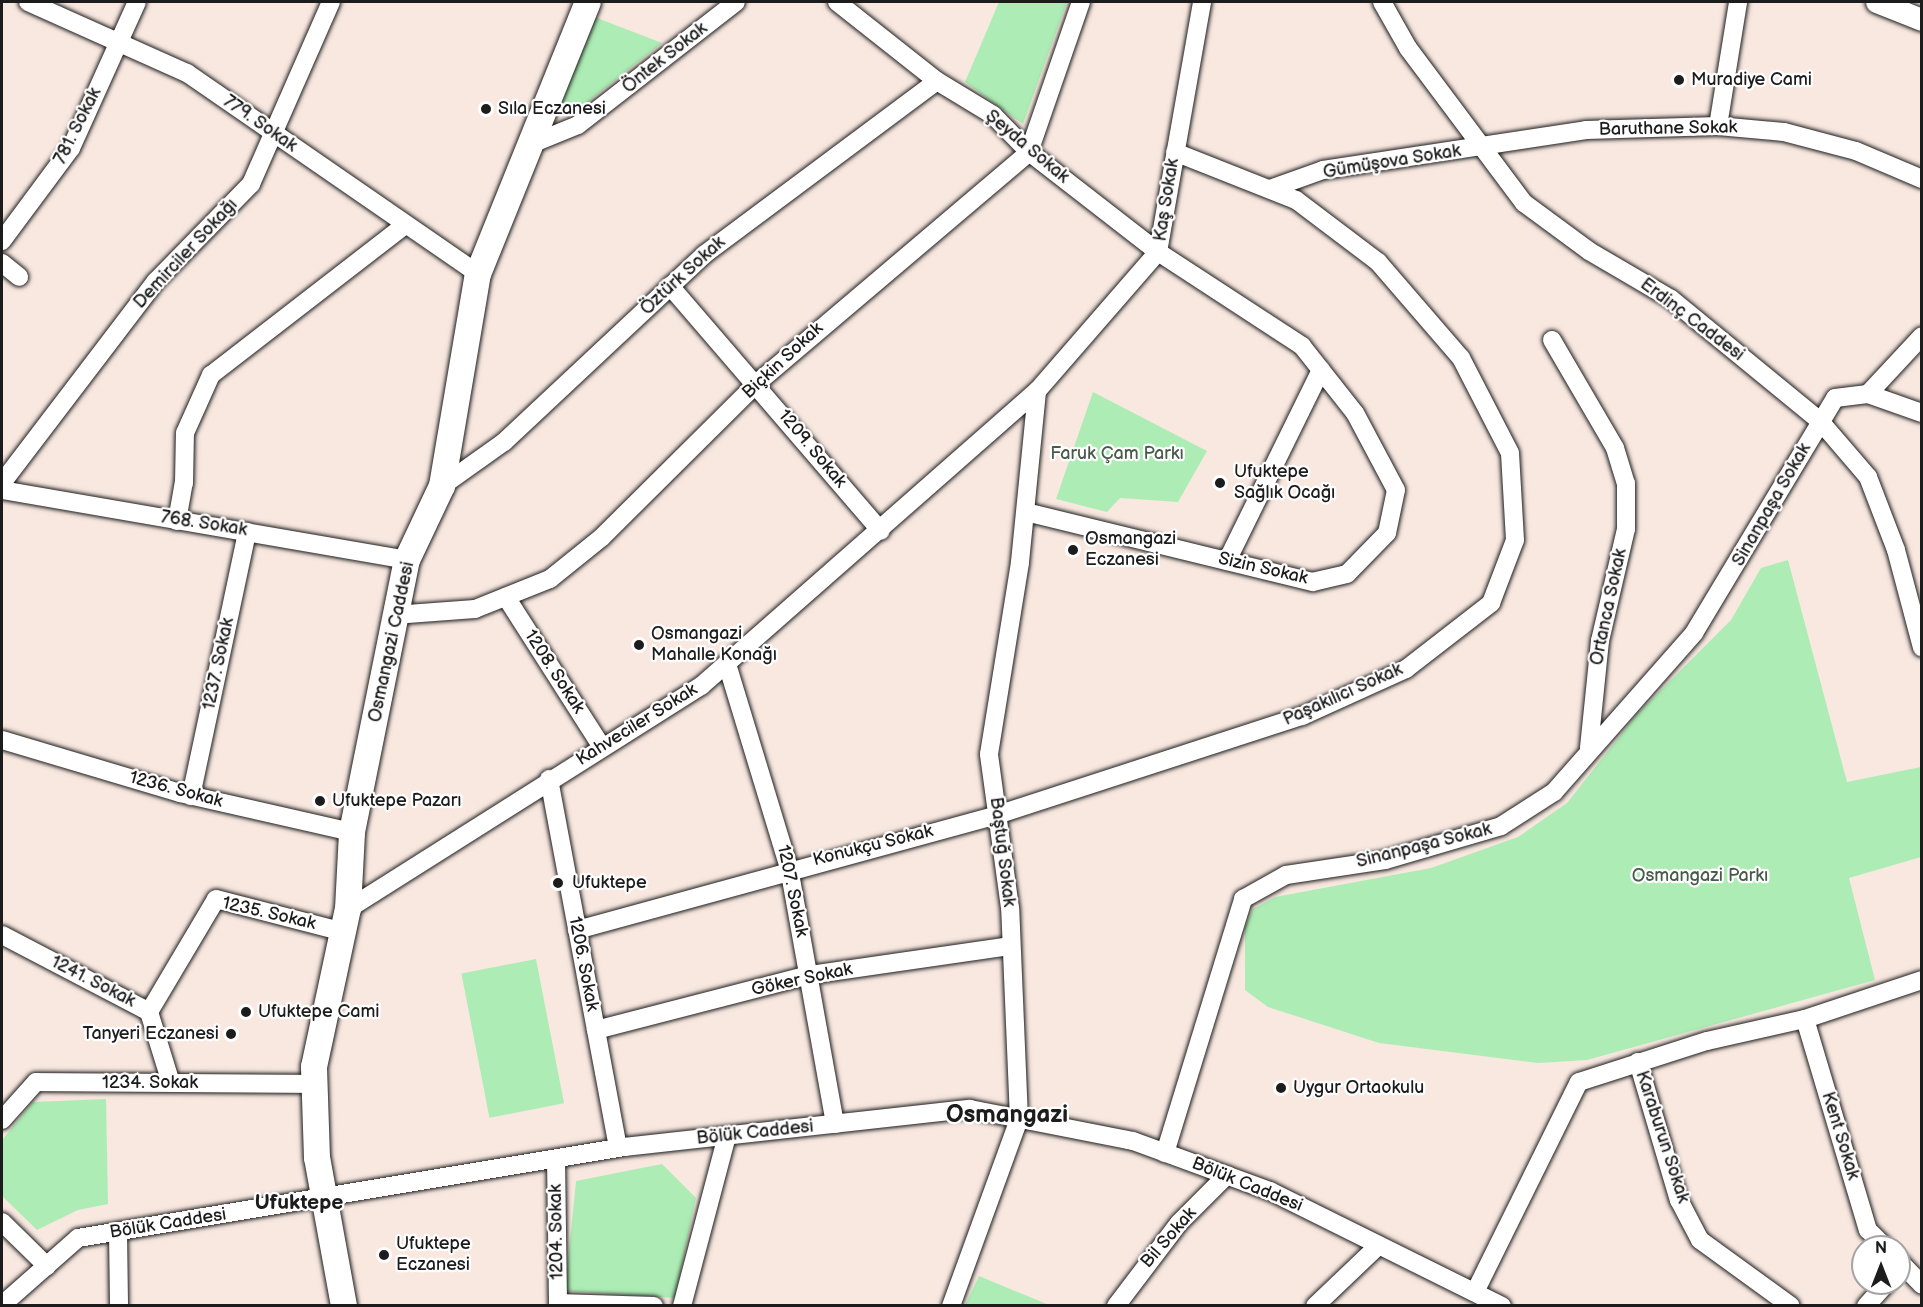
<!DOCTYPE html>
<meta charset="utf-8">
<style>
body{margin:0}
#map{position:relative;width:1923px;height:1307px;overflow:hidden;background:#f8e8e0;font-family:"Balsamiq Sans",sans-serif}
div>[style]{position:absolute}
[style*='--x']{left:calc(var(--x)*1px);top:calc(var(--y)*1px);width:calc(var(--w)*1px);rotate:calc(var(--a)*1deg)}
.green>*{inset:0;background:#adedb5;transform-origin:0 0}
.roads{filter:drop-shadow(0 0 2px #1c1c1c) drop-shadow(0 0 2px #1c1c1c)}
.minor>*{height:18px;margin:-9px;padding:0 9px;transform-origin:9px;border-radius:9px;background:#fff}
.tertiary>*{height:22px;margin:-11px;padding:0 11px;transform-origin:11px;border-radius:11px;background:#fff}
.secondary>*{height:26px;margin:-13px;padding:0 13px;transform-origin:13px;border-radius:13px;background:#fff}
.dots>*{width:16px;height:16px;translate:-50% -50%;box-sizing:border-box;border:3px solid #fff;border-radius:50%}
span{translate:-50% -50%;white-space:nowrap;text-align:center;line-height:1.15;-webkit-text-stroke:4.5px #fff;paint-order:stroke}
.street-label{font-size:18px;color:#1c1c1c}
.poi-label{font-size:18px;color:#1c1c1c}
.left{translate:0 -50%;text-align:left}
.right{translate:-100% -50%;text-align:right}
.park-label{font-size:18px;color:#485b4a}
.quarter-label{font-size:21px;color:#1c1c1c;font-weight:700}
.district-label{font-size:24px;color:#1c1c1c;font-weight:700}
.frame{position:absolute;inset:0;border:3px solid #1c1c1c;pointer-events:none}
.north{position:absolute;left:1851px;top:1235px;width:60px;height:60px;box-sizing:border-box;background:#fff;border:2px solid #a4a4a4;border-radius:50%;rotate:0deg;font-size:16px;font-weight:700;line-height:24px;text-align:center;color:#1c1c1c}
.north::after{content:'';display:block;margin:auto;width:21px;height:27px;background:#1c1c1c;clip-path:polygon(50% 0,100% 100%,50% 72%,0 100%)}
</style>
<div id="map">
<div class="green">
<i style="clip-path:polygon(999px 2px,1067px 2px,1023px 124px,965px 82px)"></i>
<i style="clip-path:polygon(592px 16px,662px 43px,570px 116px,557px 106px)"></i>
<i style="clip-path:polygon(1093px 392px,1207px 451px,1178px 502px,1120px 498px,1107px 512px,1056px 499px)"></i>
<i style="clip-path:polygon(1788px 560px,1847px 782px,1921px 767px,1921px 857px,1849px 878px,1875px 980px,1587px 1060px,1538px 1063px,1379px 1043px,1268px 1007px,1245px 990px,1245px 927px,1253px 909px,1275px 897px,1431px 868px,1518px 837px,1567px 803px,1638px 713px,1731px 620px,1761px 568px)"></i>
<i style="left:536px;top:959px;width:147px;height:76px;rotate:79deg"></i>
<i style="clip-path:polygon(106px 1099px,108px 1204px,78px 1210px,37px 1230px,2px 1196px,2px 1140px,33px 1102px)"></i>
<i style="clip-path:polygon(662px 1164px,696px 1198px,675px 1298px,565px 1291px,576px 1181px)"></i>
<i style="clip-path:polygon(979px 1276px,1049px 1305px,965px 1305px)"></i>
</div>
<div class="roads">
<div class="minor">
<i style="--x:28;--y:2;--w:174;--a:24.1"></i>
<i style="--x:187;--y:73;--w:354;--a:34.6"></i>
<i style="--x:837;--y:2;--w:127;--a:38.3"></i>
<i style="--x:937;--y:81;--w:66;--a:31.3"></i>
<i style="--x:993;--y:115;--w:52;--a:45.8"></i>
<i style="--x:1029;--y:152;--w:163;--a:37.8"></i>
<i style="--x:1158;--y:252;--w:172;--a:33.1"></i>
<i style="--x:1302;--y:346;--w:85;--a:51.7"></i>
<i style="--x:1355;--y:413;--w:87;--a:62"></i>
<i style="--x:1396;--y:490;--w:44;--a:101.8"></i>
<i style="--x:1387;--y:533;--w:57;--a:134.3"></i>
<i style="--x:1347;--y:574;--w:35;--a:167"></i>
<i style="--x:1313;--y:582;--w:295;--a:-166.3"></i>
<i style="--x:1382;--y:2;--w:53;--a:60.5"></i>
<i style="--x:1408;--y:48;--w:194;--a:53.2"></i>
<i style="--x:1524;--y:203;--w:81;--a:36.4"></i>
<i style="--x:1589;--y:251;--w:95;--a:30.3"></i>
<i style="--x:1671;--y:299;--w:193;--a:39.3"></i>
<i style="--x:1820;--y:421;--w:74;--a:49.4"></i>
<i style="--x:1868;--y:477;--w:78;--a:69"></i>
<i style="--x:1896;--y:550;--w:101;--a:75.1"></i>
<i style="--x:1718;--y:126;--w:126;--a:-80.8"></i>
<i style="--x:529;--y:145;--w:53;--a:-22.2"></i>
<i style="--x:578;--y:125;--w:200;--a:-37.9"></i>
<i style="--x:1270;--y:189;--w:56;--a:-19.7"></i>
<i style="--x:1323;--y:170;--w:266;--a:-8.6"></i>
<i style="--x:1586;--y:130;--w:132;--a:-1.7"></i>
<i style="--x:1718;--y:126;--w:66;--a:5.2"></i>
<i style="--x:1784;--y:132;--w:74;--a:14.8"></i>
<i style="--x:1856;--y:151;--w:72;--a:23"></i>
<i style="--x:2;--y:241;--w:116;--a:-53.4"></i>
<i style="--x:71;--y:148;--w:160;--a:-65.7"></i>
<i style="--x:2;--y:263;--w:22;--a:39"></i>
<i style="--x:670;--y:286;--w:323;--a:49.3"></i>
<i style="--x:1552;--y:340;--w:125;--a:59.7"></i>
<i style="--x:1615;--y:448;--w:37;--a:73"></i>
<i style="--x:1626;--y:483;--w:46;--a:90"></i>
<i style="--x:1626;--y:529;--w:115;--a:103.1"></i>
<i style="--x:1600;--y:641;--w:108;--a:95.9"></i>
<i style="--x:1868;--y:394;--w:79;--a:-47"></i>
<i style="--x:2;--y:483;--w:254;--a:-52.7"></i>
<i style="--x:156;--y:281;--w:136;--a:-45.6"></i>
<i style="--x:251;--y:184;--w:199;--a:-66.3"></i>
<i style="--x:442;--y:486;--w:76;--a:-35.4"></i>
<i style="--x:504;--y:442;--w:275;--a:-43.1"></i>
<i style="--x:705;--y:254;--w:289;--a:-36.7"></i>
<i style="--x:2;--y:490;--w:411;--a:9.8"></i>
<i style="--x:177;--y:521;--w:39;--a:-80"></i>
<i style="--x:184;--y:483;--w:50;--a:-88.9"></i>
<i style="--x:185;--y:433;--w:64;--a:-65.9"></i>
<i style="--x:211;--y:375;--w:245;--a:-37.7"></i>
<i style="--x:1227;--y:561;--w:213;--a:-63.8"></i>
<i style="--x:506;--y:597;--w:178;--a:57.4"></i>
<i style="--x:394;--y:615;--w:81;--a:-4.2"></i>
<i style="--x:475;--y:609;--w:81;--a:-21.8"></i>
<i style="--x:550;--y:579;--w:67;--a:-38.9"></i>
<i style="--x:602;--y:537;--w:218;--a:-44.8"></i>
<i style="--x:757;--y:383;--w:357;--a:-40.3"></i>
<i style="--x:1029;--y:152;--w:159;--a:-70.9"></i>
<i style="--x:727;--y:664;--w:213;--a:73.1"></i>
<i style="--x:789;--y:868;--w:260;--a:79.8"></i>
<i style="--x:2;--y:740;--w:186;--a:16.6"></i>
<i style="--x:180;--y:793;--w:176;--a:12.8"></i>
<i style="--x:549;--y:779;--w:375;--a:79.4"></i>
<i style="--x:191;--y:796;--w:270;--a:-78"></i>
<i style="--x:348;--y:909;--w:418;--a:-32.3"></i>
<i style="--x:701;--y:686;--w:447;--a:-41.3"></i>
<i style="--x:1037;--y:391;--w:184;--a:-49"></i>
<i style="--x:1158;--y:252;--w:254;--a:-80"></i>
<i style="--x:577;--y:930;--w:435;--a:-15.3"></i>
<i style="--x:997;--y:815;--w:321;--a:-18"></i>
<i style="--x:1302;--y:716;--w:114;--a:-24.3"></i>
<i style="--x:1406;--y:669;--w:108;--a:-37.8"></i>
<i style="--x:1491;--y:603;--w:67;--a:-69.1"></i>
<i style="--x:1515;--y:540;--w:87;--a:-93.3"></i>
<i style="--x:1510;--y:453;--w:107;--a:-117.3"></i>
<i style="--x:1461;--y:358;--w:127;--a:-130.8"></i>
<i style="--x:1378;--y:262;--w:103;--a:-142.9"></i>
<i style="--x:1296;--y:200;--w:130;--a:-158.4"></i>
<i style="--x:2;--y:935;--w:166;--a:27.6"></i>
<i style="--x:149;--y:1012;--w:74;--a:72.8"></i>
<i style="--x:149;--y:1012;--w:131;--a:-59.3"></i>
<i style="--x:216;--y:899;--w:132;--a:14.5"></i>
<i style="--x:1805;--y:1019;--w:220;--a:73.4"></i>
<i style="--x:1868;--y:1230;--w:24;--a:45"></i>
<i style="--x:596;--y:1030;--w:220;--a:-14.5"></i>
<i style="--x:809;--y:975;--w:204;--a:-8.2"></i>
<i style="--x:1638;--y:1062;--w:144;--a:73.5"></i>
<i style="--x:1679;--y:1200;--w:45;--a:62.3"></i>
<i style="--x:1700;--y:1240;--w:112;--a:36"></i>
<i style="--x:2;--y:1120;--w:51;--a:-48.2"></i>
<i style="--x:36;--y:1082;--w:279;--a:0.4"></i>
<i style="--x:1165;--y:1153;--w:266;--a:-72.9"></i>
<i style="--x:1243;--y:899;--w:49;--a:-29.2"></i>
<i style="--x:1286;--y:875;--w:100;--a:-8.6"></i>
<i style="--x:1385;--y:860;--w:121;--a:-16.3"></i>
<i style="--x:1501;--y:826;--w:63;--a:-32.7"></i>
<i style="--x:1554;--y:792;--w:212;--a:-48.6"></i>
<i style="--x:1694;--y:633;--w:274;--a:-59"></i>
<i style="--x:1835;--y:398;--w:33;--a:-7"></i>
<i style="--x:1868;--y:394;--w:57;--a:19.4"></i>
<i style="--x:556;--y:1159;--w:147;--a:89.2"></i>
<i style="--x:2;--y:1222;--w:63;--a:44.4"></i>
<i style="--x:118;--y:1232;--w:74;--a:89.2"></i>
<i style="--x:1899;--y:1261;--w:33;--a:46"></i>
<i style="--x:1475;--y:1292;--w:234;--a:-63.7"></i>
<i style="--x:1579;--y:1082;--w:134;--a:-17.8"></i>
<i style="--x:1707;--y:1041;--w:100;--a:-12.7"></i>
<i style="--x:1805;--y:1019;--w:123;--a:-18.4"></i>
<i style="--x:558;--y:1303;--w:96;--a:1.8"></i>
<i style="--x:2;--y:1305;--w:101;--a:-41.4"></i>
<i style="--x:78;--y:1238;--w:554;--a:-9.46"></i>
<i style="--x:624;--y:1147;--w:348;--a:-6.3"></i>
<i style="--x:970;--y:1109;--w:166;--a:11.1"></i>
<i style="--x:1133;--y:1141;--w:146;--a:20.1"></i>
<i style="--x:1270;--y:1191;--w:259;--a:26.4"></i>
<i style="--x:682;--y:1306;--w:176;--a:-75.2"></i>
<i style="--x:951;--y:1306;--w:199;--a:-70"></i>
<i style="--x:1019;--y:1119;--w:211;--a:-92.4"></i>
<i style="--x:1010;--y:908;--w:155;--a:-97.8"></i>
<i style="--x:989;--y:754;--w:194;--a:-80.8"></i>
<i style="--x:1020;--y:562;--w:172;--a:-84.3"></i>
<i style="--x:1116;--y:1306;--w:104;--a:-52.8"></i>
<i style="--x:1179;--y:1223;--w:68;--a:-45"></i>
<i style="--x:1315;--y:1306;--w:88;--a:-43.6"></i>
<i style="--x:1866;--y:1306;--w:31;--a:-48"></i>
</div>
<div class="tertiary">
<i style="--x:1877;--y:2;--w:48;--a:21.8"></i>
</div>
<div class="secondary">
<i style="--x:344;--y:1306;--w:150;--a:-100.3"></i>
<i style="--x:317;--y:1158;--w:91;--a:-91.9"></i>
<i style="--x:314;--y:1067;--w:162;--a:-77.9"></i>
<i style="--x:348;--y:909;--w:77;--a:-87"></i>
<i style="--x:352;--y:832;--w:278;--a:-78.6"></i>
<i style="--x:407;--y:560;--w:82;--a:-64.7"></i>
<i style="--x:442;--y:486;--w:215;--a:-80.4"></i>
<i style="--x:478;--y:274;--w:293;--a:-68"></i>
</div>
</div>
<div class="dots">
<i style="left:1679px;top:80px;background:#1c1c1c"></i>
<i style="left:486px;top:109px;background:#1c1c1c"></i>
<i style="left:1220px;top:483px;background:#1c1c1c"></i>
<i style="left:1073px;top:550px;background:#1c1c1c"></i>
<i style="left:639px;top:645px;background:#1c1c1c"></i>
<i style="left:320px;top:801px;background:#1c1c1c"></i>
<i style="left:558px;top:883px;background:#1c1c1c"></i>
<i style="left:246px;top:1012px;background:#1c1c1c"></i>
<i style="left:231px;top:1034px;background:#1c1c1c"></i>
<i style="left:1281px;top:1088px;background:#1c1c1c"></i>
<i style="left:384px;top:1255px;background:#1c1c1c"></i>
</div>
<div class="street-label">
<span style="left:665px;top:58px;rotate:-38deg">Öntek Sokak</span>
<span style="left:260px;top:124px;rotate:35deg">779. Sokak</span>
<span style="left:78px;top:126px;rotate:-63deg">781. Sokak</span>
<span style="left:1668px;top:129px;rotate:-1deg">Baruthane Sokak</span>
<span style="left:1027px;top:147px;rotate:40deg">Şeyda Sokak</span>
<span style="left:1392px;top:162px;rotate:-9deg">Gümüşova Sokak</span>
<span style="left:1167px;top:200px;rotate:-81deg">Kaş Sokak</span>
<span style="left:186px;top:254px;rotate:-47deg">Demirciler Sokağı</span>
<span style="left:683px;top:276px;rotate:-42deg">Öztürk Sokak</span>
<span style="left:1692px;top:320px;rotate:37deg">Erdinç Caddesi</span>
<span style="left:783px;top:361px;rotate:-43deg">Biçkin Sokak</span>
<span style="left:812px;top:449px;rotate:50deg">1209. Sokak</span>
<span style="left:1772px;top:505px;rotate:-60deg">Sinanpaşa Sokak</span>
<span style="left:204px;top:524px;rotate:9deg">768. Sokak</span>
<span style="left:1263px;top:569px;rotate:13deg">Sizin Sokak</span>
<span style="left:1609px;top:607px;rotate:-78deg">Ortanca Sokak</span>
<span style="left:392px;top:642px;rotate:-78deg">Osmangazi Caddesi</span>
<span style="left:219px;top:664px;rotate:-78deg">1237. Sokak</span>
<span style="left:554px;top:672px;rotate:57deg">1208. Sokak</span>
<span style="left:1343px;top:695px;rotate:-24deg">Paşakılıcı Sokak</span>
<span style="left:637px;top:725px;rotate:-32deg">Kahveciler Sokak</span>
<span style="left:176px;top:790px;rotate:15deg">1236. Sokak</span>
<span style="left:873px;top:846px;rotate:-14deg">Konukçu Sokak</span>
<span style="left:1424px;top:846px;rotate:-14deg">Sinanpaşa Sokak</span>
<span style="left:1002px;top:852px;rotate:83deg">Baştuğ Sokak</span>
<span style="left:792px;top:891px;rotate:78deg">1207. Sokak</span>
<span style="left:269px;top:914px;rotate:13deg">1235. Sokak</span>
<span style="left:583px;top:964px;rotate:79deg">1206. Sokak</span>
<span style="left:802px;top:980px;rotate:-12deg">Göker Sokak</span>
<span style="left:93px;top:982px;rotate:27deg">1241. Sokak</span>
<span style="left:150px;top:1083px">1234. Sokak</span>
<span style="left:755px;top:1133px;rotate:-6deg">Bölük Caddesi</span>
<span style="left:1840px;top:1136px;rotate:73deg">Kent Sokak</span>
<span style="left:1662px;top:1137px;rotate:72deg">Karaburun Sokak</span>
<span style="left:1247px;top:1185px;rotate:22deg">Bölük Caddesi</span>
<span style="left:168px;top:1224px;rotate:-9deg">Bölük Caddesi</span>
<span style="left:557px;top:1232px;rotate:-91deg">1204. Sokak</span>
<span style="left:1169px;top:1238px;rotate:-49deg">Bil Sokak</span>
</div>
<div class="poi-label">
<span class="left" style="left:1691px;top:80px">Muradiye Cami</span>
<span class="left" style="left:498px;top:109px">Sıla Eczanesi</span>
<span class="left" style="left:1234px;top:483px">Ufuktepe<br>Sağlık Ocağı</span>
<span class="left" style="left:1085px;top:550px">Osmangazi<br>Eczanesi</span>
<span class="left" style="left:651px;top:645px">Osmangazi<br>Mahalle Konağı</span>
<span class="left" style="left:332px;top:801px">Ufuktepe Pazarı</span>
<span class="left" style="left:572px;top:883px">Ufuktepe</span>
<span class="left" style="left:258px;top:1012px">Ufuktepe Cami</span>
<span class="right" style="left:219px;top:1034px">Tanyeri Eczanesi</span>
<span class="left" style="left:1293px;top:1088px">Uygur Ortaokulu</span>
<span class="left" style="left:396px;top:1255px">Ufuktepe<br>Eczanesi</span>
</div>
<div class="park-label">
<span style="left:1117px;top:454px">Faruk Çam Parkı</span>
<span style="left:1700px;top:876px">Osmangazi Parkı</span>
</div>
<div class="quarter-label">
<span style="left:299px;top:1203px">Ufuktepe</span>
</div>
<div class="district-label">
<span style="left:1007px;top:1115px">Osmangazi</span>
</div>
<div class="frame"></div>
<div class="north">N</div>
</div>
